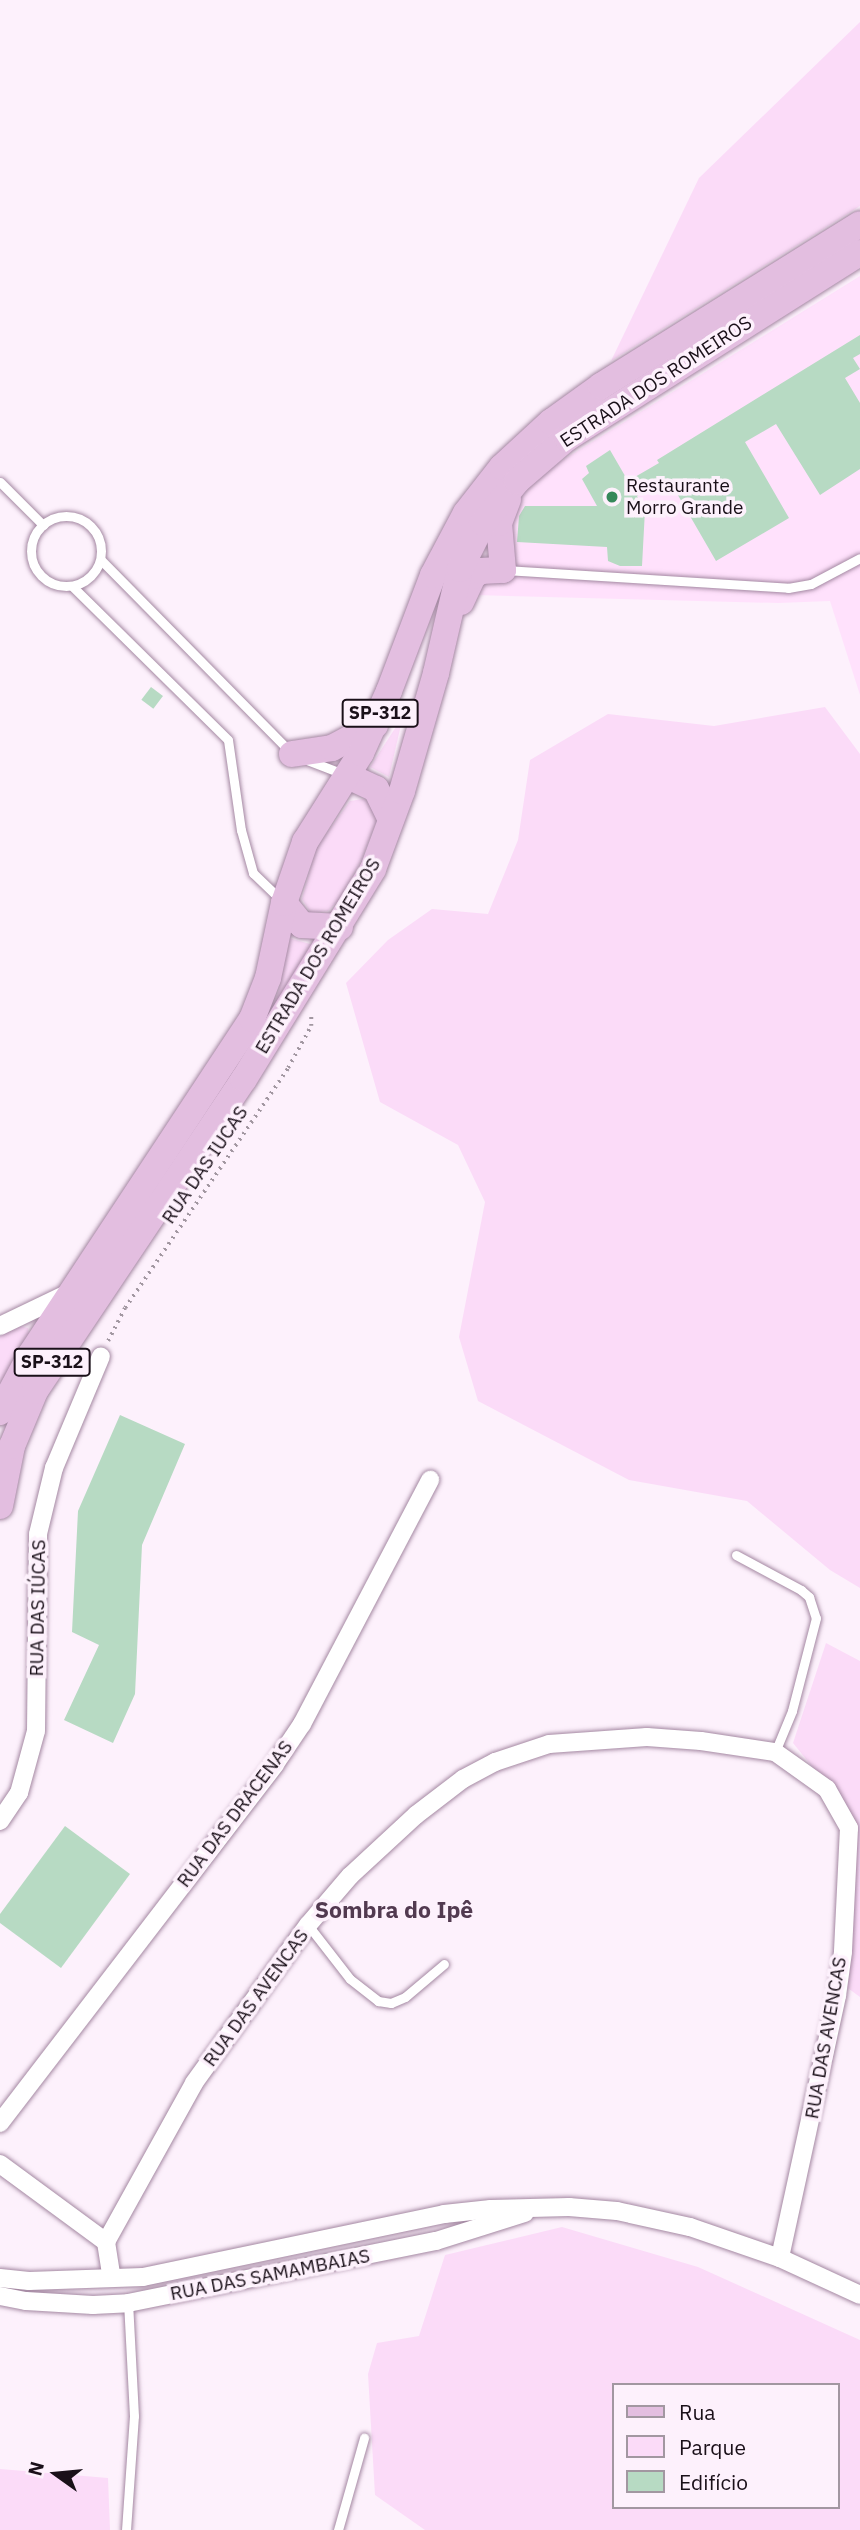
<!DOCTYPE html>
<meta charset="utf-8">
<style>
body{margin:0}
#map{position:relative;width:860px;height:2530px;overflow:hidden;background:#fdf1fc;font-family:"IBM Plex Sans",sans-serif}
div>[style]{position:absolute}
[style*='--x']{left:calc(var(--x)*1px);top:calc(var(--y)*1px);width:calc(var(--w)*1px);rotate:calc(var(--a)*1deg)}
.built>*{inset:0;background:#ffe1fc}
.green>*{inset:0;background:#fbdbf8}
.building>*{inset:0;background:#b7dac3;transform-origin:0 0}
.path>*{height:3.5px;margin-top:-1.75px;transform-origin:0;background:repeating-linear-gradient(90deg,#a297a1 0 2px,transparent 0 7px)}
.roads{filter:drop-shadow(0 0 2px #a488a2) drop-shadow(0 0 2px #a488a2)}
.lane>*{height:9px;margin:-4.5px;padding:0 4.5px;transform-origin:4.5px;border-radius:4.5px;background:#fff}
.lane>.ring{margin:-4.5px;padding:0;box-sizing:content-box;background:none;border:9px solid #fff;border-radius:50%}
.street>*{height:18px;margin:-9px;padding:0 9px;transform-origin:9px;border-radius:9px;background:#fff}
.primary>*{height:26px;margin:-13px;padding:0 13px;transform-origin:13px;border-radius:13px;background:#e3bee0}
.dots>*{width:19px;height:19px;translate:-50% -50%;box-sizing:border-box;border:4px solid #fdf1fc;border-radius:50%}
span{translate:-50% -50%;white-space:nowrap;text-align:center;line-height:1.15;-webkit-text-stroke:7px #fdf1fc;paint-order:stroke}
.shield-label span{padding:2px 5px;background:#fdf1fc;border:2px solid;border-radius:5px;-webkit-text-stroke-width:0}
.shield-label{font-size:18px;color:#1a1019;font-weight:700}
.street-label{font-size:19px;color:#1a1019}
.poi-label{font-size:19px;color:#1a1019}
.left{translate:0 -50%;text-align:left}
.quarter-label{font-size:23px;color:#523a50;font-weight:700}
.legend{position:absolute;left:612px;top:2383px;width:228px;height:126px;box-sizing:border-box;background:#fdf1fc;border:2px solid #a297a1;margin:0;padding:9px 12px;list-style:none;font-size:21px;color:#1a1019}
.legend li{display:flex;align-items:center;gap:14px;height:35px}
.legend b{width:35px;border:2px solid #a297a1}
.north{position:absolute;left:21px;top:2439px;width:70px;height:70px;-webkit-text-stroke:5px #fdf1fc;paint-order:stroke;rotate:285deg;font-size:19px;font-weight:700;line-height:28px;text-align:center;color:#1a1019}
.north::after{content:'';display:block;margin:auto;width:24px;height:32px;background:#1a1019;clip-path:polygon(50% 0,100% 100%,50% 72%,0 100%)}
</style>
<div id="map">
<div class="built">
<i style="clip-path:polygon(860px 276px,860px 695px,830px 601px,778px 603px,474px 595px,529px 481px)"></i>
</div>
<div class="green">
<i style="clip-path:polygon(860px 22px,860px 206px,611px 361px,699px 178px)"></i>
<i style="clip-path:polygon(825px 707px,860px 754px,860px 1588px,830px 1570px,747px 1501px,629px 1480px,478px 1401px,459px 1337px,485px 1202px,458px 1145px,380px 1102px,346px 983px,388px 940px,432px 909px,488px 914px,518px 840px,530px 760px,608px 714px,714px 726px)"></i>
<i style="clip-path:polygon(403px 716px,389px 777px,370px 767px)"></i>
<i style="clip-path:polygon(363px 799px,370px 803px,377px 820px,361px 861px,338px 901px,328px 911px,311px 913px,302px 899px,316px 848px,350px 801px)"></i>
<i style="clip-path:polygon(289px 938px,317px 946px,271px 1017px,279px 989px)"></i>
<i style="clip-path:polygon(20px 1326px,28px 1328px,29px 1336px,0 1384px,0 1336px)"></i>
<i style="clip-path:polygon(826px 1643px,860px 1661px,860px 1997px,845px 1986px,856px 1821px,793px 1743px)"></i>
<i style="clip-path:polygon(evenodd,562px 2227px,698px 2267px,860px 2340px,860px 2530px,425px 2530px,375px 2495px,368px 2374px,377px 2343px,419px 2336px,445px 2255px,562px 2227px,613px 2385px,837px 2385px,837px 2507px,613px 2507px,613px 2385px)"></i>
<i style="clip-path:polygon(0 2469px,108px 2478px,110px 2530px,0 2530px)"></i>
</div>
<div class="building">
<i style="clip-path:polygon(860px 335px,860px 354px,853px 358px,860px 369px,845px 378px,860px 403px,860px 469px,820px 495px,776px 424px,745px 442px,789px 518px,716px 561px,668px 478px,637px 496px,645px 510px,642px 566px,620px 566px,608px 561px,607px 547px,517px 542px,519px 516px,525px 506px,597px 506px,582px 479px,589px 473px,586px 466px,610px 450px,628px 481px,659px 463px,657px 460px)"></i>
<i style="left:151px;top:687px;width:15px;height:16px;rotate:37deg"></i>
<i style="clip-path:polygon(120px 1415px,185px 1444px,142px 1545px,135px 1694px,113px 1743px,64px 1720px,99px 1645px,72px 1632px,78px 1511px)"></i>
<i style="clip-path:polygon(65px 1826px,130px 1874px,61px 1968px,0 1923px,0 1914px)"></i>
</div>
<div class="path">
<i style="--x:108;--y:1341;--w:37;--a:-63"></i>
<i style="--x:125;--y:1308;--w:290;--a:-55.8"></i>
<i style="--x:288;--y:1068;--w:48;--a:-61.3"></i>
<i style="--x:311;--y:1026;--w:12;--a:-90"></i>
</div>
<div class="roads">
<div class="lane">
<i style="--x:0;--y:482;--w:61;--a:45"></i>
<i class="ring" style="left:31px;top:516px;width:61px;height:61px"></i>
<i style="--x:101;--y:560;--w:271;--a:45.4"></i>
<i style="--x:505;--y:570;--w:284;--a:3.6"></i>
<i style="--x:788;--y:588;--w:23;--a:-10"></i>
<i style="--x:811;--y:584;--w:55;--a:-28"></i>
<i style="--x:72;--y:586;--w:219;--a:44.6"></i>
<i style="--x:228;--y:740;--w:91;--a:81.8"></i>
<i style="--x:241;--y:830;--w:45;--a:74.4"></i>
<i style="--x:253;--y:873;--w:39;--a:44"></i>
<i style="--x:307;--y:760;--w:39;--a:21"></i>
<i style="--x:736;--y:1555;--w:74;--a:28.3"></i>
<i style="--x:801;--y:1590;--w:11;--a:41"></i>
<i style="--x:809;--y:1597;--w:22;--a:72"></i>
<i style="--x:816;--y:1618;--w:96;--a:104.5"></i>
<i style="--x:792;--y:1711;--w:44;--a:112.5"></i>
<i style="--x:308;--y:1925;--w:68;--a:52.1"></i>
<i style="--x:350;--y:1979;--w:36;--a:38"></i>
<i style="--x:378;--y:2001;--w:13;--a:9"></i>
<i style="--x:391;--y:2003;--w:15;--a:-23"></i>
<i style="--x:405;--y:1997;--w:51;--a:-40.2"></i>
<i style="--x:126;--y:2530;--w:114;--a:-86"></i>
<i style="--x:134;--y:2416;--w:113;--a:-93"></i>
<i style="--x:338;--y:2530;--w:96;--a:-74.2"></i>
</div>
<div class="street">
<i style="--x:0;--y:1326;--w:79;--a:-25.6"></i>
<i style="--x:0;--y:1821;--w:34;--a:-56"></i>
<i style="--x:19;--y:1793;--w:64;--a:-74.7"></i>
<i style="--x:36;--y:1731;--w:197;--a:-89.4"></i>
<i style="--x:38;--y:1534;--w:68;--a:-76.4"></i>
<i style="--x:54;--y:1468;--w:121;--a:-67.2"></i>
<i style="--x:0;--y:2123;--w:452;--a:-52.5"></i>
<i style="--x:275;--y:1764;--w:48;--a:-56"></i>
<i style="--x:302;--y:1724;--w:276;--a:-62.3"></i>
<i style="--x:0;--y:2164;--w:132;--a:36.3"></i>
<i style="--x:106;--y:2242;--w:36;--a:81"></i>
<i style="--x:106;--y:2242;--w:182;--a:-61"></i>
<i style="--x:194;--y:2083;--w:195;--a:-54.2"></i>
<i style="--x:308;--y:1925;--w:65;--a:-49.4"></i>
<i style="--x:350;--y:1876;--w:90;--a:-42.7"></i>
<i style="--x:416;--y:1815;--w:59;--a:-37.5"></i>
<i style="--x:463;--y:1779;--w:36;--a:-28"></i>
<i style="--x:495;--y:1762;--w:57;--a:-18.4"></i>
<i style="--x:549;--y:1744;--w:98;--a:-4.1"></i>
<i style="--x:647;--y:1737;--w:54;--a:4.2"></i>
<i style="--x:701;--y:1741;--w:75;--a:8.5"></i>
<i style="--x:775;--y:1752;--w:64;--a:35.4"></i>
<i style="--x:827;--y:1789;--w:45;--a:60.6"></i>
<i style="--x:849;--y:1828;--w:124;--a:92.8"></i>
<i style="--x:843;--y:1952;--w:44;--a:97.8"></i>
<i style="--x:837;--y:1996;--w:268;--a:102.3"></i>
<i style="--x:0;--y:2278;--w:29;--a:6"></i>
<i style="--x:29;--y:2281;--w:114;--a:-2"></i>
<i style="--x:143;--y:2277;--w:308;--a:-11.8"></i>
<i style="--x:444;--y:2214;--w:47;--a:-6.1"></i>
<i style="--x:491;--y:2209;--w:78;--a:-1.5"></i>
<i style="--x:569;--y:2207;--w:48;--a:4.8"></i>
<i style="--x:617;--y:2211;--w:75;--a:12.4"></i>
<i style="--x:690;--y:2227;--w:95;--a:19"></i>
<i style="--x:780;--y:2258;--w:88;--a:24.8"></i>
<i style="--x:0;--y:2296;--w:26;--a:11"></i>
<i style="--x:26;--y:2301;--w:67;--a:3.4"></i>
<i style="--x:93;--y:2305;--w:35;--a:-3"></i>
<i style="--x:128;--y:2303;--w:314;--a:-11.4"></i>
<i style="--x:436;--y:2241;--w:93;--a:-17.5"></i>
</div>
<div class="primary">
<i style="--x:461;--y:602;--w:29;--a:-65"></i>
<i style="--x:473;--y:576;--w:9;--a:-32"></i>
<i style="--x:481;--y:571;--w:22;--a:-3"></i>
<i style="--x:503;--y:570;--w:47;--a:-94.9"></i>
<i style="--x:499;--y:523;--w:25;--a:-69"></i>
<i style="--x:292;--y:754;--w:40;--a:-8.5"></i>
<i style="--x:332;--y:748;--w:49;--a:-28.1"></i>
<i style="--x:348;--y:776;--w:31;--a:25"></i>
<i style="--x:376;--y:789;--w:34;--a:64"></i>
<i style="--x:284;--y:903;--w:28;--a:51"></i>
<i style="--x:302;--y:925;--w:38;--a:3"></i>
<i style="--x:0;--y:1412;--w:66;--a:-61.9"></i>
<i style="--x:31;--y:1354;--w:401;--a:-56.6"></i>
<i style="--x:252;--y:1019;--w:44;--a:-68.7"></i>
<i style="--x:268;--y:978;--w:77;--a:-78"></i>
<i style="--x:284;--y:903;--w:65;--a:-71"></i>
<i style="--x:305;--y:842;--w:105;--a:-57.8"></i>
<i style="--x:361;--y:753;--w:68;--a:-65.7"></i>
<i style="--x:389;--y:691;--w:124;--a:-69.2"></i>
<i style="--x:433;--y:575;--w:70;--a:-62"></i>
<i style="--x:466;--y:513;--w:58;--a:-52"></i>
<i style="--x:502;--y:467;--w:67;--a:-42.6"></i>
<i style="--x:551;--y:422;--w:62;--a:-35.8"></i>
<i style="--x:601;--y:386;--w:305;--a:-32"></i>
<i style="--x:0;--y:1506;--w:61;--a:-78.7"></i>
<i style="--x:12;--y:1446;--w:60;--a:-67.3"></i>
<i style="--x:35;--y:1391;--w:376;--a:-56.2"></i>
<i style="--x:244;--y:1079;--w:246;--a:-58.4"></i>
<i style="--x:373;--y:869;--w:83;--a:-69.6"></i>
<i style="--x:402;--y:791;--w:123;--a:-73.9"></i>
<i style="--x:436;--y:673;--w:107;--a:-77"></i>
<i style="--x:460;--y:569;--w:51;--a:-63.4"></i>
<i style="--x:483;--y:523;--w:54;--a:-51"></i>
<i style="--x:517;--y:481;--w:66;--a:-40.7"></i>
<i style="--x:567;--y:438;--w:347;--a:-32.3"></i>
</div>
</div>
<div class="dots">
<i style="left:612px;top:497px;background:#35885a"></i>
</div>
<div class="shield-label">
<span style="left:380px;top:713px">SP-312</span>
<span style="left:52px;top:1362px">SP-312</span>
</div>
<div class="street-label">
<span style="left:656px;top:382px;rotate:-33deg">ESTRADA DOS ROMEIROS</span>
<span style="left:318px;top:956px;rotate:-59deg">ESTRADA DOS ROMEIROS</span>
<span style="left:205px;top:1165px;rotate:-56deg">RUA DAS IUCAS</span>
<span style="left:38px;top:1608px;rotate:-89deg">RUA DAS IÚCAS</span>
<span style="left:235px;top:1814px;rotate:-53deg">RUA DAS DRACENAS</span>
<span style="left:256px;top:1998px;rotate:-54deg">RUA DAS AVENCAS</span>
<span style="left:826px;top:2038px;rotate:-80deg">RUA DAS AVENCAS</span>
<span style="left:270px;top:2275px;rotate:-11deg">RUA DAS SAMAMBAIAS</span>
</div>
<div class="poi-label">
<span class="left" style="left:626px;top:497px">Restaurante<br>Morro Grande</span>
</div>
<div class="quarter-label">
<span style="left:394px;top:1909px">Sombra do Ipê</span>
</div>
<ul class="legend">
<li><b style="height:9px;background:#e3bee0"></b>Rua</li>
<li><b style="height:19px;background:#fbdbf8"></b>Parque</li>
<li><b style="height:19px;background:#b7dac3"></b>Edifício</li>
</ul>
<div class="north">N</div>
</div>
